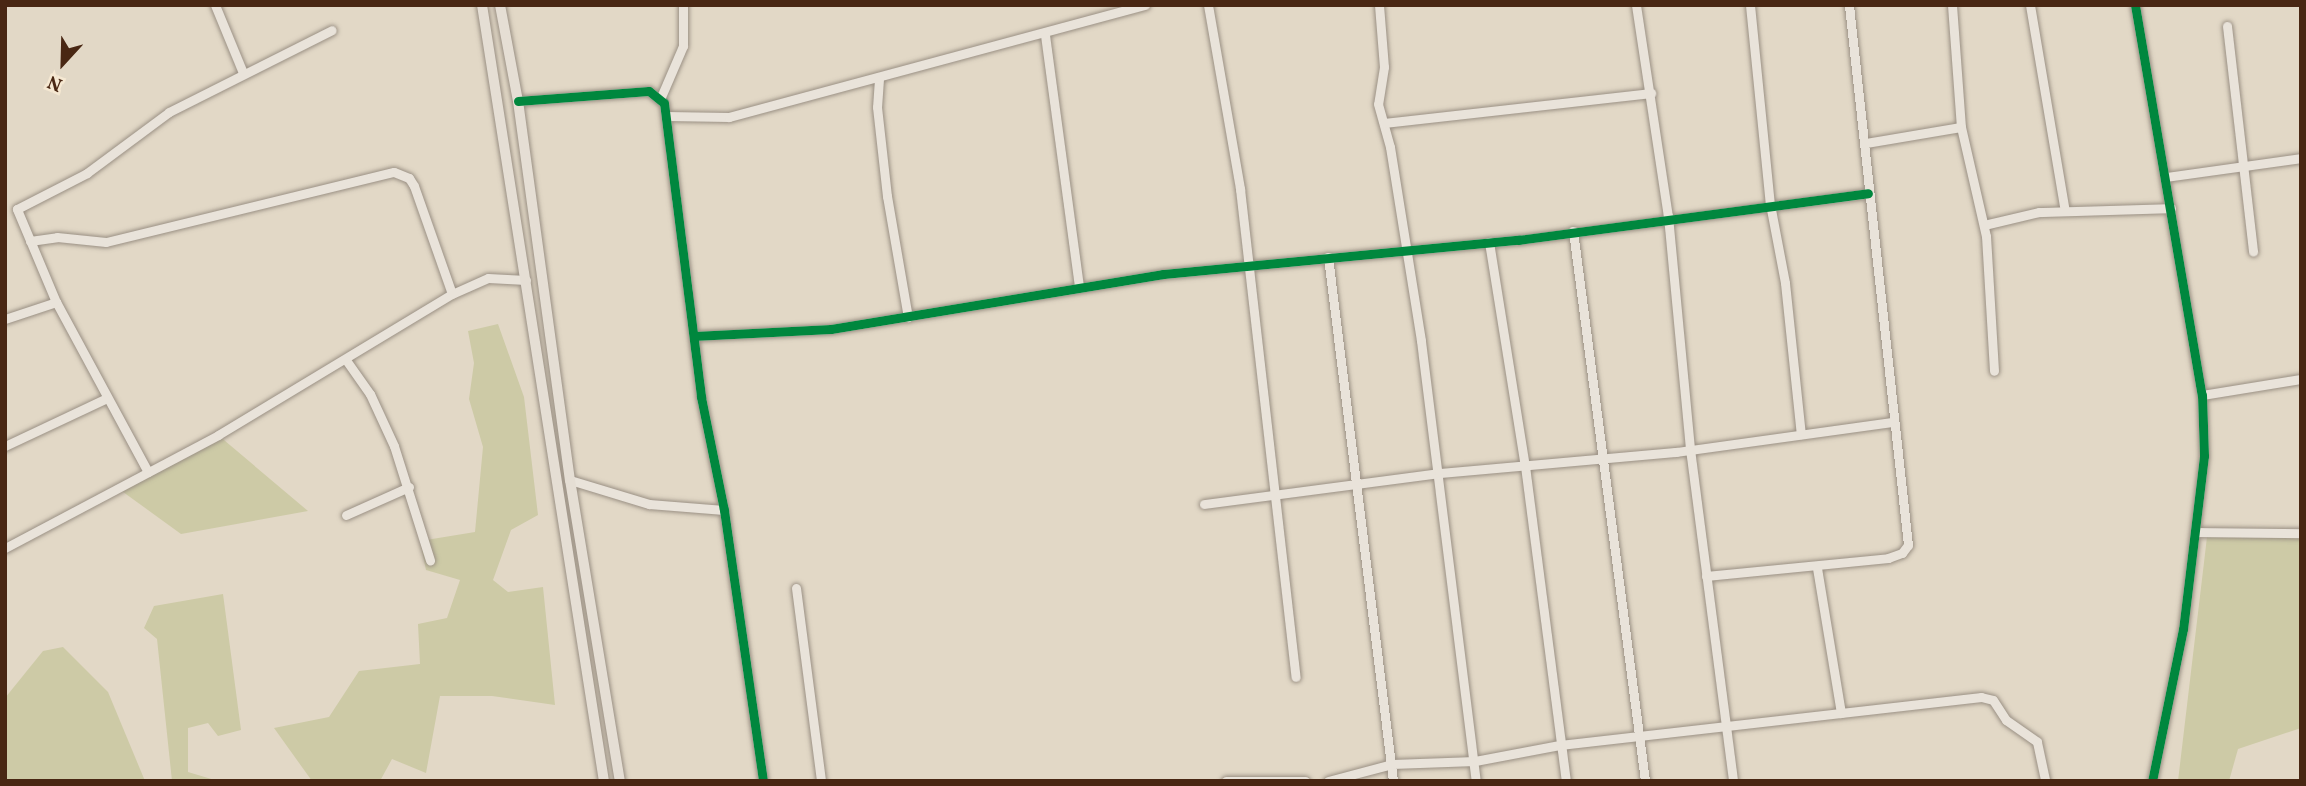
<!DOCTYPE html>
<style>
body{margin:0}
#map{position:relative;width:2306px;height:786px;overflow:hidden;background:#e2d8c6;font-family:Vollkorn,serif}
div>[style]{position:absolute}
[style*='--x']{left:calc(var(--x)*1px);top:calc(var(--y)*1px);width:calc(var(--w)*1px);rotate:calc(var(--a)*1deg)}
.green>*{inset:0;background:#cdcaa6}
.roads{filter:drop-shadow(0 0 2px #9a9084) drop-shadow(0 0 2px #9a9084)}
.minor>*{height:9px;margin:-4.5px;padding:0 4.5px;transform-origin:4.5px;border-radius:4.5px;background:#e9e3da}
.major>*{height:10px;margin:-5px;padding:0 5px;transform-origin:5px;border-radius:5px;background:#e5ded4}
.cycleway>*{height:9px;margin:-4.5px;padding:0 4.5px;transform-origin:4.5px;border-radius:4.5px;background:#00873e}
span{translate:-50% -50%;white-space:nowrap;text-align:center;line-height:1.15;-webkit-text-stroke:6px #f5e8d2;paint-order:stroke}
.frame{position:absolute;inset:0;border:7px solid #492713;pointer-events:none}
.north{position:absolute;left:28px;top:28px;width:70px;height:70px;-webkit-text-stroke:5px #f5e8d2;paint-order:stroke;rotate:202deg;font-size:19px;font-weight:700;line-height:28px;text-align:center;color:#492713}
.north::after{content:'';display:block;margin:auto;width:24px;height:32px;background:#492713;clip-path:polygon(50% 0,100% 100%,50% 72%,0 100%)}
</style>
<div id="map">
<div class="green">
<i style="clip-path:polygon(498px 324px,524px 397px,538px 515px,511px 530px,493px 580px,508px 592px,543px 587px,555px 705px,492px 696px,440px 696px,426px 773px,392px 759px,380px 781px,312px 781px,274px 728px,329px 717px,359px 671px,420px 664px,418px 624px,447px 618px,460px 580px,426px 570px,420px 541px,475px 532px,483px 447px,469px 399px,474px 363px,468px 331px)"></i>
<i style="clip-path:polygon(218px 435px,308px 511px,181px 534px,119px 489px)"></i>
<i style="clip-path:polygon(2294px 536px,2301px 538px,2301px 728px,2238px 749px,2229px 781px,2178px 781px,2207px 537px)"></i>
<i style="clip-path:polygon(223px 594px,241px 730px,218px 736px,208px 723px,188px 728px,188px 772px,218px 781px,172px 781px,157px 639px,144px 628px,154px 606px)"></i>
<i style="clip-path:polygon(63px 647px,108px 692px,145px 781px,5px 781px,5px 698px,43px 651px)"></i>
</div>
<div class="roads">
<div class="minor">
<i style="--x:215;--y:5;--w:74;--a:67.6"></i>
<i style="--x:1208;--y:5;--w:187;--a:80.1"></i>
<i style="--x:1240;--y:189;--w:491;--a:83.5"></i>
<i style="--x:1379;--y:5;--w:62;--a:85.4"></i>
<i style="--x:1384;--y:67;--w:37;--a:99"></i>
<i style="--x:1378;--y:104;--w:45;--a:74.4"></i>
<i style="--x:1390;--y:147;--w:196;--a:80.9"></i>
<i style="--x:1421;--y:341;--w:443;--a:82.9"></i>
<i style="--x:1636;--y:5;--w:213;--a:81.4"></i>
<i style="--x:1668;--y:216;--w:234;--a:84.6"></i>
<i style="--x:1690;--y:449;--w:335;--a:82.6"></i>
<i style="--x:1750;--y:5;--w:200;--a:84.3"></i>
<i style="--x:1770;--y:204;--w:80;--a:79.2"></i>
<i style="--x:1785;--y:283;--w:152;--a:84"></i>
<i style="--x:1952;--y:5;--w:122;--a:85.8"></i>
<i style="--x:1961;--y:127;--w:112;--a:77.1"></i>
<i style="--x:1986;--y:236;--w:135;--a:86.6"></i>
<i style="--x:2030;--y:5;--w:209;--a:80.4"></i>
<i style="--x:2135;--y:5;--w:396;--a:80.3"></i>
<i style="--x:2202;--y:395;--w:61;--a:88.1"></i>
<i style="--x:2204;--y:456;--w:174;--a:96.9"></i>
<i style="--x:2183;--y:629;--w:155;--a:101.5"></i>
<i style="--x:2227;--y:26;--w:227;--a:83.4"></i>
<i style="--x:1045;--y:35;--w:254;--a:82.3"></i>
<i style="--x:879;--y:79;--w:28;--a:94"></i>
<i style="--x:877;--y:107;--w:90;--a:83.6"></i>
<i style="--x:887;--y:196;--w:123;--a:80.2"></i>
<i style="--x:661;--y:97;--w:56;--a:-66.7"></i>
<i style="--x:683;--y:46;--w:41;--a:-90"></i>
<i style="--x:518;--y:101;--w:131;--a:-4.4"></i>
<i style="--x:649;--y:91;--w:19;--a:39"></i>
<i style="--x:664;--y:103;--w:296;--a:82.8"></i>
<i style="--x:701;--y:397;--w:115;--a:78.5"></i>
<i style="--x:724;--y:510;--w:274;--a:81.8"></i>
<i style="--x:666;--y:116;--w:63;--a:0.9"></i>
<i style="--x:729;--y:117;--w:431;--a:-15.1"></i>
<i style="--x:1384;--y:123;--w:269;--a:-6.4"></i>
<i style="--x:1866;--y:143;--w:96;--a:-9.6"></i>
<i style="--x:2166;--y:177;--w:136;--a:-8"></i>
<i style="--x:1984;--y:225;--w:57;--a:-13.3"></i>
<i style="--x:2039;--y:212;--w:132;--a:-1.7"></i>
<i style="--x:1573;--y:231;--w:555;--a:82.54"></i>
<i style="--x:30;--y:241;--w:27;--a:-8"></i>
<i style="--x:57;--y:237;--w:49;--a:5.8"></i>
<i style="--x:106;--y:242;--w:296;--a:-13.7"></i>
<i style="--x:394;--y:172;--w:16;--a:22"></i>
<i style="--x:409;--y:178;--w:9;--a:58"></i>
<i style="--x:414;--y:186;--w:114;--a:70.6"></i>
<i style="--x:1489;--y:242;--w:227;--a:80.9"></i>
<i style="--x:1525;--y:466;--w:318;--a:82.6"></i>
<i style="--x:1328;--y:257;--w:528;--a:82.93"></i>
<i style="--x:5;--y:319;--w:54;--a:-18.4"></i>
<i style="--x:694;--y:336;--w:137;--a:-2.9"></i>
<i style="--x:831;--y:329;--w:337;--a:-9.4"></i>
<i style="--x:1163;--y:274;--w:357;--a:-5.5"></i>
<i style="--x:1518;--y:240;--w:353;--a:-7.6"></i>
<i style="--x:346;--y:360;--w:42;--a:54.8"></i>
<i style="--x:370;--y:394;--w:57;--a:65.2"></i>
<i style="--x:394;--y:446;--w:120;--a:72.5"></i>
<i style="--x:2202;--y:395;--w:100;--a:-9.2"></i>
<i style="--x:5;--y:446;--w:113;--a:-25.2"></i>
<i style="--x:148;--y:472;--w:193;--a:-118.4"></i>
<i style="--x:56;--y:302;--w:101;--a:-112.8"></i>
<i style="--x:17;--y:209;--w:79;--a:-27.2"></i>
<i style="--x:87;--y:173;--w:102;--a:-36.6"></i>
<i style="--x:169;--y:112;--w:182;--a:-26.7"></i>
<i style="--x:570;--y:480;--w:83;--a:16.9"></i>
<i style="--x:649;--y:504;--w:75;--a:4.6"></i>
<i style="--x:1204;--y:504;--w:237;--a:-7.5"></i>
<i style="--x:1439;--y:473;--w:238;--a:-5.1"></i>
<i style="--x:1676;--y:452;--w:219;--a:-7.9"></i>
<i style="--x:346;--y:515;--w:69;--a:-24"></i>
<i style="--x:2197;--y:532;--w:104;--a:0.6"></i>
<i style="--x:5;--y:548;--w:241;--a:-27.9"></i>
<i style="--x:218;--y:435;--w:273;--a:-31.1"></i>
<i style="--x:452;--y:294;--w:39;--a:-24"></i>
<i style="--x:488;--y:278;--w:38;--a:3"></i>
<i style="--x:1817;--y:568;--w:147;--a:80.6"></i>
<i style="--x:1706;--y:576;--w:183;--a:-5.6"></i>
<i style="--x:1888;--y:558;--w:15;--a:-20"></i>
<i style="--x:1902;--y:553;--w:10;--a:-53"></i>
<i style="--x:1908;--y:545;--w:543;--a:-96.24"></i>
<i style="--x:796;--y:588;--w:195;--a:82.6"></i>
<i style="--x:1226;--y:781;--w:79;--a:0"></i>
<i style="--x:1328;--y:781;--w:66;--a:-14.9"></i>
<i style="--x:1392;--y:764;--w:83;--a:-2.1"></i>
<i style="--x:1475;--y:761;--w:86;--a:-10.7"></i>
<i style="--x:1560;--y:745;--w:424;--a:-6.5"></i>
<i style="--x:1981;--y:697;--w:12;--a:14"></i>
<i style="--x:1993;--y:700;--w:24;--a:57"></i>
<i style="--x:2006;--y:720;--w:38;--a:35"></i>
<i style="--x:2037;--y:742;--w:40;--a:78"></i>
</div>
<div class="major">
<i style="--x:482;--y:5;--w:786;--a:81.07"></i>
<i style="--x:500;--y:5;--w:98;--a:79.4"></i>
<i style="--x:518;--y:101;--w:383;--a:82.2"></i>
<i style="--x:570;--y:480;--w:305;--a:80.6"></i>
</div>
</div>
<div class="cycleway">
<i style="--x:2135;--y:5;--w:396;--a:80.3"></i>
<i style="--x:2202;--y:395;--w:61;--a:88.1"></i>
<i style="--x:2204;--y:456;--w:174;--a:96.9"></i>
<i style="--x:2183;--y:629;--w:155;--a:101.5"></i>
<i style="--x:518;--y:101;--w:131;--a:-4.4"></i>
<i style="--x:649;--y:91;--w:19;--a:39"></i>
<i style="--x:664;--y:103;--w:296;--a:82.8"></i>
<i style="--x:701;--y:397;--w:115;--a:78.5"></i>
<i style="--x:724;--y:510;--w:274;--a:81.8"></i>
<i style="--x:694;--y:336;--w:137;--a:-2.9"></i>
<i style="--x:831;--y:329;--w:337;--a:-9.4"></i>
<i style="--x:1163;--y:274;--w:357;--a:-5.5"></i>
<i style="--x:1518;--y:240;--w:353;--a:-7.6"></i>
</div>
<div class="frame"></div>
<div class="north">N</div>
</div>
